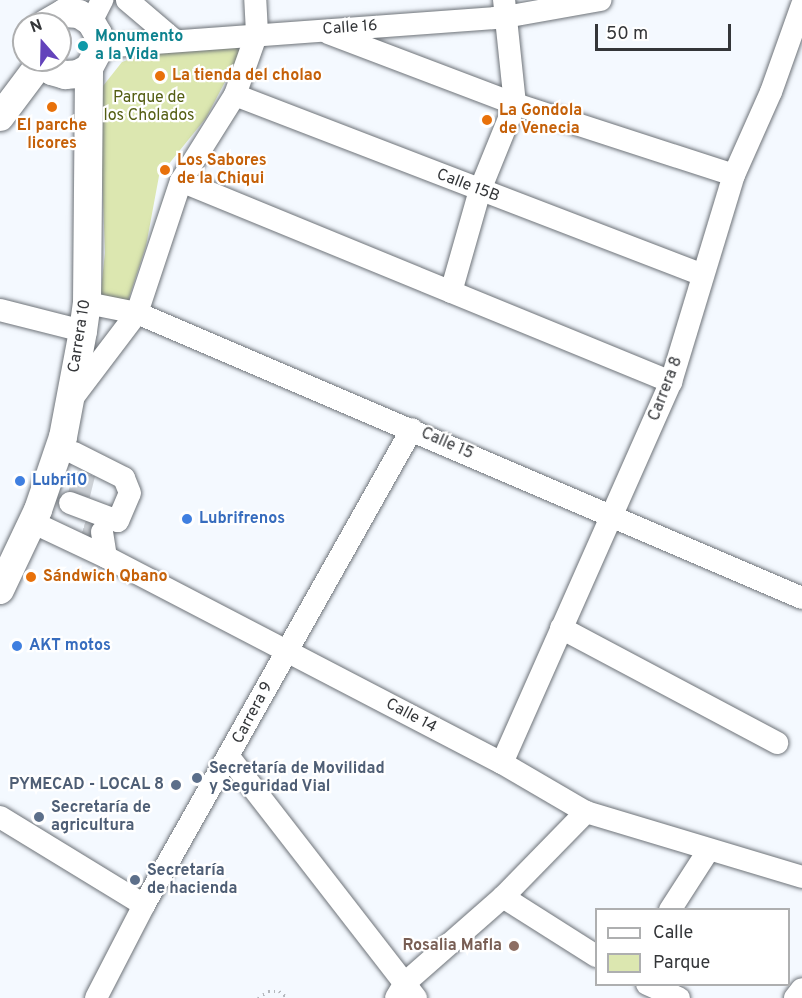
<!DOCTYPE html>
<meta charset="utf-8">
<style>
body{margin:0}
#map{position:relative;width:802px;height:998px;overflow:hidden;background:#f4f9ff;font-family:Overpass,sans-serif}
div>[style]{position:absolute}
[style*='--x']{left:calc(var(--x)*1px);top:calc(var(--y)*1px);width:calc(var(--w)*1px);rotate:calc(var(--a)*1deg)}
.green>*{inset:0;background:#dce7b0}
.minor-tunnel>*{height:22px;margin-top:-11px;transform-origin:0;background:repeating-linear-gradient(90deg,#ced2d7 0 22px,transparent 0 33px)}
.path>*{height:3px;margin-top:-1.5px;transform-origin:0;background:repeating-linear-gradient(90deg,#b4b8bd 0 1.5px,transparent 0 6px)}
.roads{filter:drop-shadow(0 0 2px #6e7379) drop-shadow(0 0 2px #6e7379)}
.minor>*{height:22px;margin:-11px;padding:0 11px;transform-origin:11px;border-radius:11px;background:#fff}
.major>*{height:28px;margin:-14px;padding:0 14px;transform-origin:14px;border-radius:14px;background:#fff}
.dots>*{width:16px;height:16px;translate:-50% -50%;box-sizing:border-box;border:3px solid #fff;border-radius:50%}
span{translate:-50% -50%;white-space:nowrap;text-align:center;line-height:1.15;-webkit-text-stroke:4.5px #fff;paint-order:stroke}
.street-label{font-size:16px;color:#343639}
.culture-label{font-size:16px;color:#0d838f;font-weight:700}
.left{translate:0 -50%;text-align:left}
.food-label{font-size:16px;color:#c56008;font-weight:700}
.park-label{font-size:16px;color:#545e13}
.shop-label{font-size:16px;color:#366cbe;font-weight:700}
.service-label{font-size:16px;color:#4e5e75;font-weight:700}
.right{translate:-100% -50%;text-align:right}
.education-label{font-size:16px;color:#785e54;font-weight:700}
.legend{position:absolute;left:595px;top:908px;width:195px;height:78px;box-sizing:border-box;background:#fff;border:2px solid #aeafb0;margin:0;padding:8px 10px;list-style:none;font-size:18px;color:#343639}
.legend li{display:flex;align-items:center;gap:12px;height:30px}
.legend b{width:30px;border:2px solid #aeafb0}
.north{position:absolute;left:12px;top:12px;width:60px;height:60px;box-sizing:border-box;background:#fff;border:2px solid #aeafb0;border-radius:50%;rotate:340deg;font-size:16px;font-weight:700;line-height:24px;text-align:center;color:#343639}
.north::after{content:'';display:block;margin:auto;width:21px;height:27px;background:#6343bb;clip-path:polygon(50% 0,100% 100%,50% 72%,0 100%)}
.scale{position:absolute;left:595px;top:24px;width:136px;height:27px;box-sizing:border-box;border:3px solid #343639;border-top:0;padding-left:8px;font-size:18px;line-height:21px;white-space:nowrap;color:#343639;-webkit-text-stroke:4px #fff;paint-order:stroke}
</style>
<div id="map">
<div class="green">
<i style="clip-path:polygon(246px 42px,206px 118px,159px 176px,146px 246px,126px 307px,100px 298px,105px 253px,99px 91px,122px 62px,139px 56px)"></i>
</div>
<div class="minor-tunnel">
<i style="--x:79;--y:495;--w:25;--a:-76"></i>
<i style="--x:84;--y:526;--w:19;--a:18"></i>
</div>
<div class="path">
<i style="--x:258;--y:998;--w:12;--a:-35"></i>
<i style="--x:268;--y:991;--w:11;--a:0"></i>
<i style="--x:279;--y:991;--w:11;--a:38"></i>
</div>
<div class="roads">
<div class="minor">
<i style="--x:127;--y:0;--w:62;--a:40.4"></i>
<i style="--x:91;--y:22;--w:25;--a:-63"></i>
<i style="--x:328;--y:33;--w:200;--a:20.8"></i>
<i style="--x:515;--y:104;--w:230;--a:18"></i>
<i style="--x:100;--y:47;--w:406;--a:-4.2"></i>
<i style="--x:505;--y:17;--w:97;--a:-10.1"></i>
<i style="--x:235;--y:95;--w:501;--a:21.04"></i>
<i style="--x:181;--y:181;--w:530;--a:22.3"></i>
<i style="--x:451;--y:292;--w:106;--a:-74.1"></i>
<i style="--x:480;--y:190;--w:93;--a:-67.9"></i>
<i style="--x:515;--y:104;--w:105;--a:-96"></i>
<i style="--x:87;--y:303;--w:51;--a:11.3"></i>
<i style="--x:137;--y:313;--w:723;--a:23.2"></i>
<i style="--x:0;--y:310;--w:86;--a:14.2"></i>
<i style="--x:71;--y:400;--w:109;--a:-52.8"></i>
<i style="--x:137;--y:313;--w:139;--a:-71.6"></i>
<i style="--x:181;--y:181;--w:102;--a:-57.9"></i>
<i style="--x:235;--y:95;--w:66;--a:-70.5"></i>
<i style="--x:257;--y:33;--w:33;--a:-93"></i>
<i style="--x:70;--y:503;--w:51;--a:20.6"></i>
<i style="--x:118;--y:521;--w:30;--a:-67"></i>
<i style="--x:130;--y:493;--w:16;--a:-112"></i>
<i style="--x:124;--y:478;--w:56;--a:-153.4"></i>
<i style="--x:32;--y:522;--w:82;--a:25.3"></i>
<i style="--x:106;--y:557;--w:446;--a:27.5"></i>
<i style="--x:502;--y:763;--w:97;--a:30.3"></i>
<i style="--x:586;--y:812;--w:226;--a:16.7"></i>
<i style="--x:102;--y:532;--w:25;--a:81"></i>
<i style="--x:561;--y:628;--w:245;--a:28"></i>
<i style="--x:229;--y:757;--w:305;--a:52.2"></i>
<i style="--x:502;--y:763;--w:417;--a:-66.1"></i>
<i style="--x:671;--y:382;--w:216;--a:-73.1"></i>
<i style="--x:734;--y:175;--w:91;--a:-66"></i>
<i style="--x:771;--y:92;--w:92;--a:-70.4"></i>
<i style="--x:0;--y:817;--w:169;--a:31.4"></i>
<i style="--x:503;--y:897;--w:110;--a:32.4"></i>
<i style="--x:670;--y:910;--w:70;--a:-57.2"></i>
<i style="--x:647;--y:984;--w:35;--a:24"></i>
<i style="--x:96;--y:998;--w:105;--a:-62.7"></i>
<i style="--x:144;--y:905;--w:546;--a:-60.62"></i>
<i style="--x:396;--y:998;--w:17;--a:-59"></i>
<i style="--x:405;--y:983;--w:130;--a:-41.3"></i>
<i style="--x:503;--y:897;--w:119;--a:-45.7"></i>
<i style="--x:795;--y:998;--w:11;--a:-52"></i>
</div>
<div class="major">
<i style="--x:41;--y:60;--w:16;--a:45"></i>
<i style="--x:52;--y:71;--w:14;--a:17"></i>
<i style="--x:65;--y:75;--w:13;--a:-4"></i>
<i style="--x:78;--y:74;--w:13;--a:-29"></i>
<i style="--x:89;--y:68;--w:24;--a:-62"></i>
<i style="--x:100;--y:47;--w:13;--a:-99"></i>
<i style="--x:98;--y:34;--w:14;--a:-120"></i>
<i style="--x:91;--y:22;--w:14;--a:-146"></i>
<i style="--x:79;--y:14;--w:15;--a:-176"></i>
<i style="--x:64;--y:13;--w:22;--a:150"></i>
<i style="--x:0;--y:117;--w:70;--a:-53.1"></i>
<i style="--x:0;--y:590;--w:89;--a:-64.6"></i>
<i style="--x:38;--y:510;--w:77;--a:-71.1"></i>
<i style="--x:63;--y:437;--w:108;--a:-79.3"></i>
<i style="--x:83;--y:331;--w:28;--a:-82"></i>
<i style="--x:87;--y:303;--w:235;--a:-89.5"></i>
</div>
</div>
<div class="dots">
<i style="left:83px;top:46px;background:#0f9aa8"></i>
<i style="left:160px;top:76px;background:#e8710a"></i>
<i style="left:52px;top:107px;background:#e8710a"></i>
<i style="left:487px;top:120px;background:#e8710a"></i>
<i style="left:165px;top:170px;background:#e8710a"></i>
<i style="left:20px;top:481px;background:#3f7fe0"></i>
<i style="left:187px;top:519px;background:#3f7fe0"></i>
<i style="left:31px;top:577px;background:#e8710a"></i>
<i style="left:17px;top:646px;background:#3f7fe0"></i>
<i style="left:197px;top:778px;background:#5c6f8a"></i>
<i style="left:176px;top:785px;background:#5c6f8a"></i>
<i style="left:39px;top:817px;background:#5c6f8a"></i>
<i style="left:135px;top:880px;background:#5c6f8a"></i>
<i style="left:514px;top:946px;background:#8d6e63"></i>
</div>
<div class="street-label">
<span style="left:350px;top:28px;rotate:-4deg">Calle 16</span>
<span style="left:468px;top:186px;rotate:21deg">Calle 15B</span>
<span style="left:80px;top:336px;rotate:-81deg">Carrera 10</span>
<span style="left:666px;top:389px;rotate:-69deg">Carrera 8</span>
<span style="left:447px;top:444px;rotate:24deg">Calle 15</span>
<span style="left:253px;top:713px;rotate:-62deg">Carrera 9</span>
<span style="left:411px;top:716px;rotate:28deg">Calle 14</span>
</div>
<div class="culture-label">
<span class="left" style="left:95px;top:46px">Monumento<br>a la Vida</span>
</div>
<div class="food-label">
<span class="left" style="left:172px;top:76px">La tienda del cholao</span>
<span class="left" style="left:499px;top:120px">La Gondola<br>de Venecia</span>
<span style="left:52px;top:135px">El parche<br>licores</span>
<span class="left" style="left:177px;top:170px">Los Sabores<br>de la Chiqui</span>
<span class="left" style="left:43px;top:577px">Sándwich Qbano</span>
</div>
<div class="park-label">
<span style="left:149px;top:107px">Parque de<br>los Cholados</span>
</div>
<div class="shop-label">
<span class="left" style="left:32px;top:481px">Lubri10</span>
<span class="left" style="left:199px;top:519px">Lubrifrenos</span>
<span class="left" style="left:29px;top:646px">AKT motos</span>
</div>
<div class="service-label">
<span class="left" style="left:209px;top:778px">Secretaría de Movilidad<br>y Seguridad Vial</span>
<span class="right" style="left:164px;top:785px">PYMECAD - LOCAL 8</span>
<span class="left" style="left:51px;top:817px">Secretaría de<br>agricultura</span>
<span class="left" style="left:147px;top:880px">Secretaría<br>de hacienda</span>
</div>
<div class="education-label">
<span class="right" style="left:502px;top:946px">Rosalia Mafla</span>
</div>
<ul class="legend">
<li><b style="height:8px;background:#fff"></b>Calle</li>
<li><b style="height:16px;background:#dce7b0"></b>Parque</li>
</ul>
<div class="north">N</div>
<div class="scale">50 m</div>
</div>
